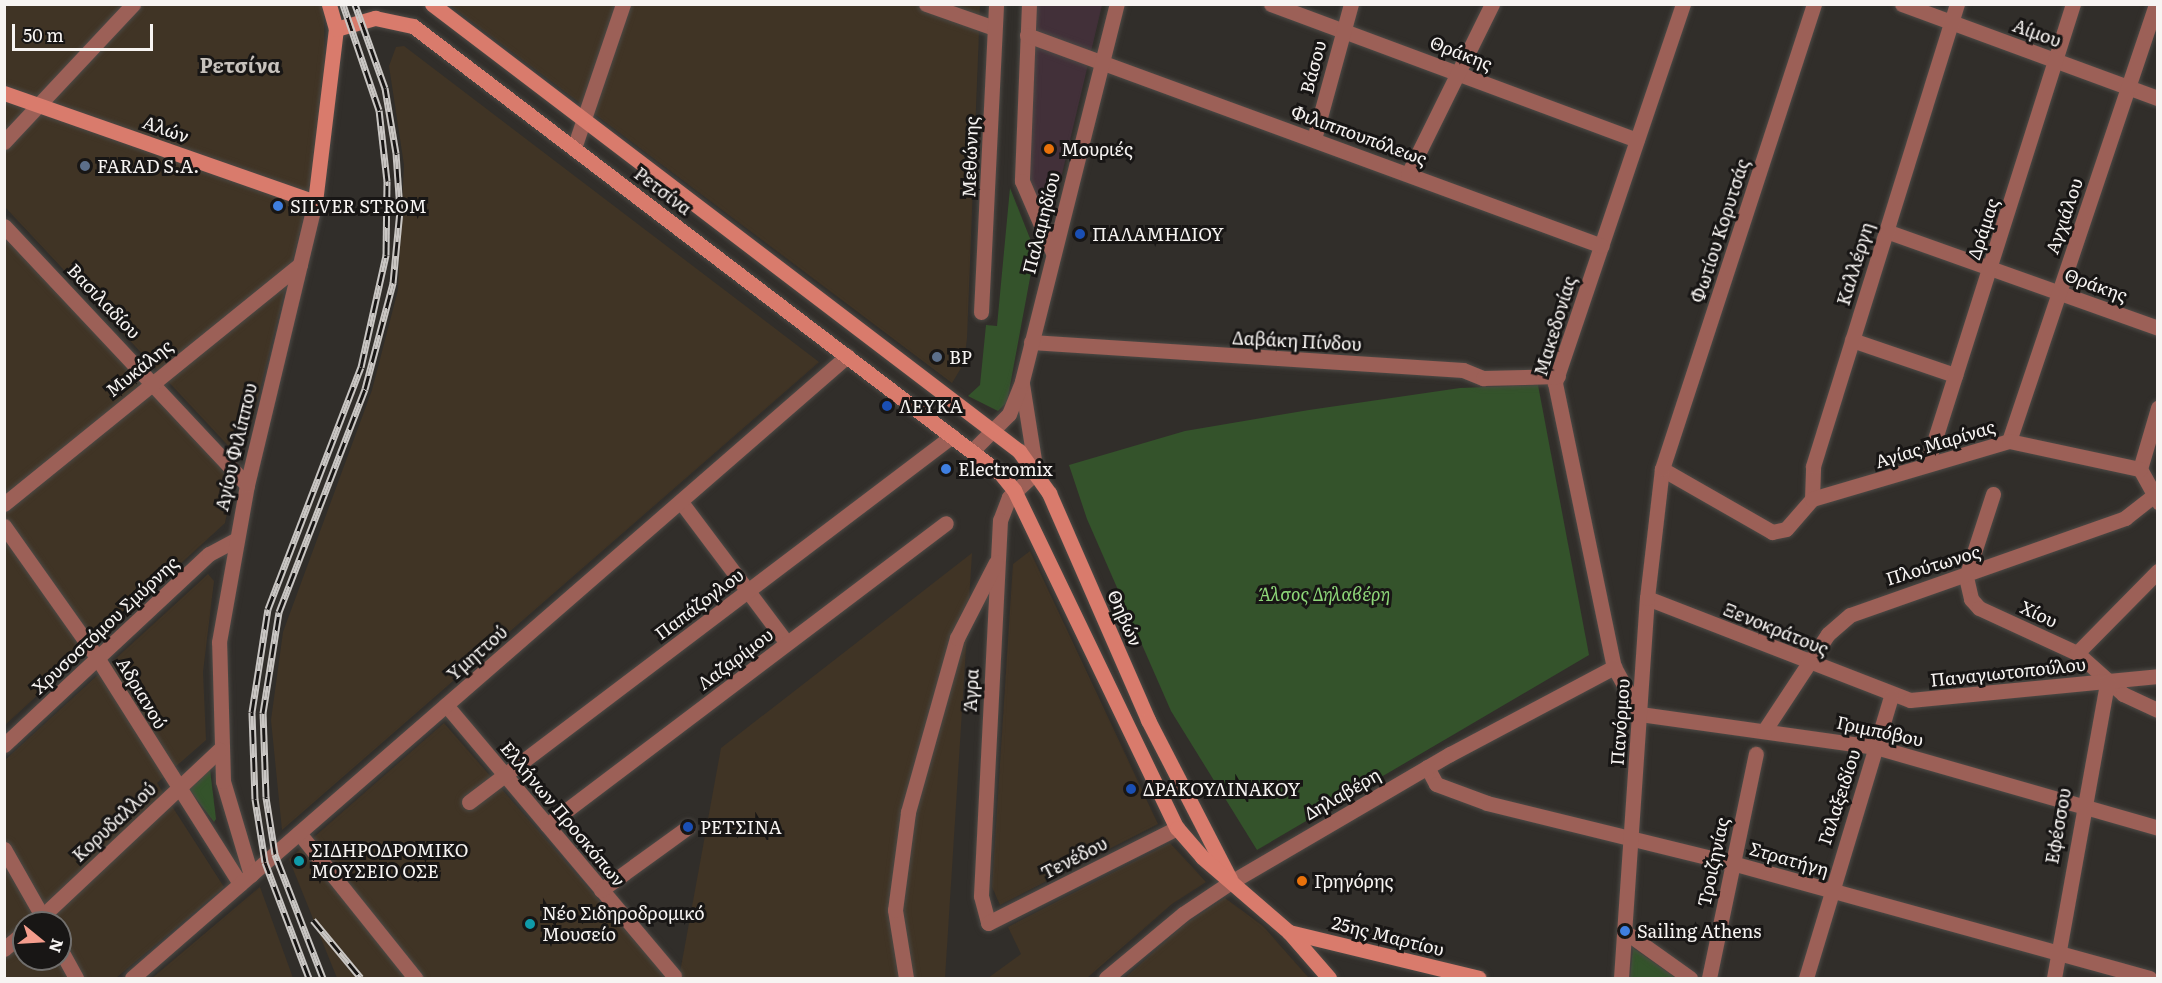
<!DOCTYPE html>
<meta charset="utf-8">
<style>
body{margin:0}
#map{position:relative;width:2162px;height:983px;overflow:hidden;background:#312e2a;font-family:Literata,serif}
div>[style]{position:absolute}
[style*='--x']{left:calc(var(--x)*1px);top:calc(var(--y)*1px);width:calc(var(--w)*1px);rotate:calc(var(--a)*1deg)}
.commercial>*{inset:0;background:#423039}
.industrial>*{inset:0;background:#403425}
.green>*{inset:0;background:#34532b}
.roads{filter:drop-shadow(0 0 2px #4d4a46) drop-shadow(0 0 2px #4d4a46)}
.minor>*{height:15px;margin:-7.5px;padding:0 7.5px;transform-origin:7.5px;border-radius:7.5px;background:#9c6057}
.tertiary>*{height:15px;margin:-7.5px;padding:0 7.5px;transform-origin:7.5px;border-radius:7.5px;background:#9c6057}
.secondary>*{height:15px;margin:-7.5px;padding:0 7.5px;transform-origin:7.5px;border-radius:7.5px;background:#d97b6c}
.rail>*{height:7px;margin-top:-3.5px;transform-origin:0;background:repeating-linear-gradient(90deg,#181615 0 14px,#c9c6c3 0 28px);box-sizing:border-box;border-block:2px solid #c9c6c3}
.dots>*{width:16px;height:16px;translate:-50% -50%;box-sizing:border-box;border:3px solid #181615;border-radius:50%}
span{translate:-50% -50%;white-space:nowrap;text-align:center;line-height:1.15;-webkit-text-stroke:6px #181615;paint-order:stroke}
.street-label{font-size:18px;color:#f7f4f2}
.poi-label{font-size:18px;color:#f7f4f2}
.left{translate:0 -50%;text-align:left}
.park-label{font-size:18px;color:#8ed779;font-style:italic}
.neighbourhood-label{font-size:20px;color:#c7c2bd;font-weight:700}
.frame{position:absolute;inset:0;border:6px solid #f7f4f2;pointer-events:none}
.north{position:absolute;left:12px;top:911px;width:60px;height:60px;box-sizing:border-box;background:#181615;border:2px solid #716f6d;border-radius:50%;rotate:108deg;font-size:16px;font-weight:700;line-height:24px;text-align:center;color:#f7f4f2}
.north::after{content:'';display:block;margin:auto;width:21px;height:27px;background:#f49d8d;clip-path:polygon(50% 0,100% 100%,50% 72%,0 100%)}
.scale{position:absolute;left:12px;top:24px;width:141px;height:27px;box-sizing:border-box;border:3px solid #f7f4f2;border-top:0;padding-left:8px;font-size:18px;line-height:21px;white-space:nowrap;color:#f7f4f2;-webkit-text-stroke:4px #181615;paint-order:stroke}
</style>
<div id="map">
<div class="commercial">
<i style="clip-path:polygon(1036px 5px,1102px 5px,1050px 225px,1033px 198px,1028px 172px)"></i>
</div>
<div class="industrial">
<i style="clip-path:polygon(5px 5px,324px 5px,325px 97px,310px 191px,248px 437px,233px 451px,5px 207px)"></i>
<i style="clip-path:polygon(450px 5px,980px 5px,967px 338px,964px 363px,952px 383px)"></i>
<i style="clip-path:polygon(404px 46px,819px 362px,282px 830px,271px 720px,283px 632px,372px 390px,398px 290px,404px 165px,389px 66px,396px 47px)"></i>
<i style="clip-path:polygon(5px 238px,234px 480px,225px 523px,5px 725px)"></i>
<i style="clip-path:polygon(1030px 551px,1158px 824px,1000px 905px,992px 887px,1013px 564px)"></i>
<i style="clip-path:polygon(972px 553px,945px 978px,679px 978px,721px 748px)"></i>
<i style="clip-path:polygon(evenodd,208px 574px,214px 581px,203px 672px,206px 740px,157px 783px,224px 887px,116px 978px,5px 978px,5px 760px,208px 574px,24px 923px,60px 923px,60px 959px,24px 959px,24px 923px)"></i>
<i style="clip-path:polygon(444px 723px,667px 978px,337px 978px,289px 859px)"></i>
<i style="clip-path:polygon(1170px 843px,1206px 882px,1172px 904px,1087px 978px,988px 978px,1021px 954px,1008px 927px)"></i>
<i style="clip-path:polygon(260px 887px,293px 978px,152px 978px)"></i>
<i style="clip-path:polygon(1225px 898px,1263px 926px,1309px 978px,1125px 978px,1185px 924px)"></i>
</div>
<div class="green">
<i style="clip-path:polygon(1010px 188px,1035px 251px,1007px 402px,998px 411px,968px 396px,980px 385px,986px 325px,997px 326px)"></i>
<i style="clip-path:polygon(1538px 385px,1589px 655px,1257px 850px,1171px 711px,1087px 519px,1069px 465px,1185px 431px,1309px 410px,1460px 388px)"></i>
<i style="clip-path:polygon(210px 769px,216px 819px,214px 822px,189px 789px)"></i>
<i style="clip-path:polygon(1633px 948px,1676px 978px,1630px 978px)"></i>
</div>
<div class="roads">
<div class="minor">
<i style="--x:926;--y:4;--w:72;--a:19.4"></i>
<i style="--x:1029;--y:4;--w:177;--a:92.3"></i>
<i style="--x:1022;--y:181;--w:78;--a:66.7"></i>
<i style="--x:1271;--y:4;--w:390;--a:20.4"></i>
<i style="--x:1683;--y:4;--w:400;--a:108.7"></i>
<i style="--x:1555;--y:383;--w:290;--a:78.3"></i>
<i style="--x:1614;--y:667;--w:54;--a:61"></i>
<i style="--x:1640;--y:714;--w:238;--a:8"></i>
<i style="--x:1876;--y:747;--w:293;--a:16"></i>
<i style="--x:1902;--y:4;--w:273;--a:20.2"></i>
<i style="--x:1027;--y:35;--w:612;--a:20.15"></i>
<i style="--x:1314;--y:139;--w:140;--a:-74.7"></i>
<i style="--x:4;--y:142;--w:189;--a:-46.9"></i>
<i style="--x:574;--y:148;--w:152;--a:-71.2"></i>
<i style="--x:1408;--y:174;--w:190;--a:-63.7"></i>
<i style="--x:4;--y:226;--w:355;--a:46.8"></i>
<i style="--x:1886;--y:231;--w:289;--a:19.6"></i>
<i style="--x:981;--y:312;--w:308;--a:-87.2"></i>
<i style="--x:1852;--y:340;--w:109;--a:18.8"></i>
<i style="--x:1031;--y:342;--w:433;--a:3.7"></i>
<i style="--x:1463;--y:370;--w:22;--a:22"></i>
<i style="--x:1483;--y:378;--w:75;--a:-1.5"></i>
<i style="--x:2009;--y:441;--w:461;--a:-71.4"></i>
<i style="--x:1927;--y:464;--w:483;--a:-72.4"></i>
<i style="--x:1662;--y:469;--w:127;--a:29.8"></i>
<i style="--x:1772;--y:532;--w:14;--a:-12"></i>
<i style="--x:1786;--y:529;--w:40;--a:-49"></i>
<i style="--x:1812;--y:499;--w:33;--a:-88"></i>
<i style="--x:1813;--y:466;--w:484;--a:-72.7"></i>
<i style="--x:2140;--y:469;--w:64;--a:-73.6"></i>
<i style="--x:2140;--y:469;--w:38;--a:61"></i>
<i style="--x:1036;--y:472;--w:37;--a:137"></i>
<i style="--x:1009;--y:497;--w:25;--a:111"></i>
<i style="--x:1000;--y:520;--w:376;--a:92.9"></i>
<i style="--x:981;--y:896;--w:28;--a:75"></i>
<i style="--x:988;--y:923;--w:212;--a:-26.7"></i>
<i style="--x:1993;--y:494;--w:87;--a:108"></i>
<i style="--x:1966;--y:577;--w:23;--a:77"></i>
<i style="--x:1971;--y:599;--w:12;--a:48"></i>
<i style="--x:1979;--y:608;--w:108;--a:24.7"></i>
<i style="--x:2077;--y:653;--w:62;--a:41.7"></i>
<i style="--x:2123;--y:694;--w:38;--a:25"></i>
<i style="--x:1812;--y:499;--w:205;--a:-16.4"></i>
<i style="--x:2009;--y:441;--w:134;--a:12.1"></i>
<i style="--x:681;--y:502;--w:176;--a:53.1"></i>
<i style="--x:4;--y:504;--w:381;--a:-39"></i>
<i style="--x:4;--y:526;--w:163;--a:54.7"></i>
<i style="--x:98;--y:659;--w:266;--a:57.7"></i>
<i style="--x:1647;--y:598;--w:282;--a:21.2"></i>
<i style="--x:1910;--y:700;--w:249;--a:-5.5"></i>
<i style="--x:2077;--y:653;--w:115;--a:-45.4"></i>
<i style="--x:446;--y:705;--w:354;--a:49.9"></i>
<i style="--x:1764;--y:731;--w:116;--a:-56.6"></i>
<i style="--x:1828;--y:634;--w:29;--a:-41"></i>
<i style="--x:1850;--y:615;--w:292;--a:-19.4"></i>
<i style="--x:2125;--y:518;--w:42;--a:-38.2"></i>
<i style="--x:4;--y:745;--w:280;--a:-43"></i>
<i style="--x:209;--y:554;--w:30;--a:-28"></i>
<i style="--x:1427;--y:767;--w:19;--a:62"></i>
<i style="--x:1436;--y:784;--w:54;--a:20.4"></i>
<i style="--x:1487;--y:803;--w:252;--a:13.8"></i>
<i style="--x:1732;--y:863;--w:433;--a:15.4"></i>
<i style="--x:469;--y:802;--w:606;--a:-37.15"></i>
<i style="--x:547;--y:825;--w:500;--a:-37.12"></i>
<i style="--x:299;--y:833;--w:186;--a:51.3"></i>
<i style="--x:4;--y:849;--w:85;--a:60.4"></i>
<i style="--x:251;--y:875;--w:98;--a:-106.6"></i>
<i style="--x:223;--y:781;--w:139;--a:-91.6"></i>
<i style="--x:219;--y:642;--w:159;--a:-79.9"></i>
<i style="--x:247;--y:485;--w:291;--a:-76.5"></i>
<i style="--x:601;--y:890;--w:107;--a:-35.9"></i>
<i style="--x:35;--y:923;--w:253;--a:-43.2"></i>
<i style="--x:1624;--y:931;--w:81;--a:35.5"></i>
<i style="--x:4;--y:949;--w:26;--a:-40"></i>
<i style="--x:60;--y:949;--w:33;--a:61"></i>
<i style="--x:132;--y:978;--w:948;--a:-41.02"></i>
<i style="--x:906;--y:978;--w:69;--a:-99.2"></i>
<i style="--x:895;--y:910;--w:99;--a:-82.4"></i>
<i style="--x:908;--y:812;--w:181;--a:-74.3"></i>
<i style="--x:957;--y:638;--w:85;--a:-62.8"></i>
<i style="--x:1106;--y:978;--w:100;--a:-39.7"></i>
<i style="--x:1183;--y:914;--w:58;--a:-33.7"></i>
<i style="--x:1231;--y:882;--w:254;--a:-30.3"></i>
<i style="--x:1450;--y:754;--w:186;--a:-27.9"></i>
<i style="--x:1621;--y:978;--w:381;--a:-86.1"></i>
<i style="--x:1647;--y:598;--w:130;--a:-83.4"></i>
<i style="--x:1662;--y:469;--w:489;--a:-71.9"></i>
<i style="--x:1709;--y:978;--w:229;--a:-78.2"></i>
<i style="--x:1806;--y:978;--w:294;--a:-73.2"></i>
<i style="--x:2054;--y:978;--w:301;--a:-79.8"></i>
</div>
<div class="tertiary">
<i style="--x:1022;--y:384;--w:89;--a:81"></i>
<i style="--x:972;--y:451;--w:52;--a:-45"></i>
<i style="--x:1009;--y:414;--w:35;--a:-68"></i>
<i style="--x:1022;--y:381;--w:389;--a:-75.9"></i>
</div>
<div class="secondary">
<i style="--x:432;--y:4;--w:738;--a:37.29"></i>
<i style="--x:1019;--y:451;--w:52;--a:54.5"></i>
<i style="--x:1049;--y:493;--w:248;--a:66.4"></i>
<i style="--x:1148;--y:720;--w:179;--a:62.7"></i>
<i style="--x:336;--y:29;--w:41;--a:-15.8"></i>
<i style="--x:375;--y:18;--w:39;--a:12"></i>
<i style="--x:413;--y:26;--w:739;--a:37.3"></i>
<i style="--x:1001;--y:474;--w:21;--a:51"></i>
<i style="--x:1014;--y:490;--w:375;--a:64.3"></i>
<i style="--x:1177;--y:828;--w:38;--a:49"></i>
<i style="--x:1202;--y:857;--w:115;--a:40.8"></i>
<i style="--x:1289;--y:932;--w:61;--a:49"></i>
<i style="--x:4;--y:93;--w:330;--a:19.3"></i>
<i style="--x:315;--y:202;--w:174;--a:-83.1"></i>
<i style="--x:336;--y:29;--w:26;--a:-106"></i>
<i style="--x:1289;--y:932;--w:195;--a:13.6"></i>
</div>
</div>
<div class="rail">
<i style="--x:313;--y:920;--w:75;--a:50.4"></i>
<i style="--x:309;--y:978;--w:124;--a:-110.8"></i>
<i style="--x:265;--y:862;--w:64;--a:-99"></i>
<i style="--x:255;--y:799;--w:87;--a:-92"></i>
<i style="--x:252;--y:712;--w:104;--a:-81.2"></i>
<i style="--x:268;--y:609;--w:259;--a:-69"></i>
<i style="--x:361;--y:367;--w:115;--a:-77.4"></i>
<i style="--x:386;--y:255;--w:74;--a:-89.2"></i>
<i style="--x:387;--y:181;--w:71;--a:-96.4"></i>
<i style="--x:379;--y:110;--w:112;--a:-108.8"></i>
<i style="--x:323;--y:978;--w:133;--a:-111.2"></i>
<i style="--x:275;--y:854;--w:58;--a:-99"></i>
<i style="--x:266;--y:797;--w:84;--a:-92"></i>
<i style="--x:263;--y:713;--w:102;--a:-81"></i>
<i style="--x:279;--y:612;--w:239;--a:-68.9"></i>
<i style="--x:365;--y:389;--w:110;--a:-75.2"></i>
<i style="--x:393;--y:283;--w:73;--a:-84.5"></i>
<i style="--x:400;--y:210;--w:57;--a:-94"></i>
<i style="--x:396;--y:153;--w:66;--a:-99.6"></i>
<i style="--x:385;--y:88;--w:89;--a:-109.7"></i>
</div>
<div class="dots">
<i style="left:1049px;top:149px;background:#e8710a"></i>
<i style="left:85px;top:166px;background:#5c6f8a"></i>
<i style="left:278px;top:206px;background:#3f7fe0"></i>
<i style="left:1080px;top:234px;background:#1a4fb4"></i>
<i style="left:937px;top:357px;background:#5c6f8a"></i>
<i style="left:887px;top:406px;background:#1a4fb4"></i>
<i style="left:946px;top:469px;background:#3f7fe0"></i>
<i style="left:1131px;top:789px;background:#1a4fb4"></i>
<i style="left:688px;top:827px;background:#1a4fb4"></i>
<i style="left:299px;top:861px;background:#0f9aa8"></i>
<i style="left:1302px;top:881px;background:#e8710a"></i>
<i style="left:530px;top:924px;background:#0f9aa8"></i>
<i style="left:1625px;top:931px;background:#3f7fe0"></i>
</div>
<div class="street-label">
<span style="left:2037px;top:33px;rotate:20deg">Αίμου</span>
<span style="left:1461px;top:53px;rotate:21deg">Θράκης</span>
<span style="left:1313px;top:67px;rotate:-75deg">Βάσου</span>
<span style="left:166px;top:129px;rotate:19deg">Αλών</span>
<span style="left:1359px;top:135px;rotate:20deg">Φιλιππουπόλεως</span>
<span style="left:970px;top:157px;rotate:-88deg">Μεθώνης</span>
<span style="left:663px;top:191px;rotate:37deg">Ρετσίνα</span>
<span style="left:2064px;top:216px;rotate:-71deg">Αγχιάλου</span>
<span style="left:1041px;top:223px;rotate:-76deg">Παλαμηδίου</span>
<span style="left:1983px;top:229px;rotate:-72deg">Δράμας</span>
<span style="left:1720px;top:231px;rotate:-72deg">Φωτίου Κορυτσάς</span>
<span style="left:1855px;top:264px;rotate:-73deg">Καλλέργη</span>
<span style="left:2096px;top:285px;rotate:20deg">Θράκης</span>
<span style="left:104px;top:301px;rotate:46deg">Βασιλαδίου</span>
<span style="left:1555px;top:326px;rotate:-73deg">Μακεδονίας</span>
<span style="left:1297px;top:341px;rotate:3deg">Δαβάκη Πίνδου</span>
<span style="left:139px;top:368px;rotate:-39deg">Μυκάλης</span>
<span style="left:1935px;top:444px;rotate:-17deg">Αγίας Μαρίνας</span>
<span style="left:236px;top:447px;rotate:-77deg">Αγίου Φιλίππου</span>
<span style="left:1933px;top:565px;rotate:-17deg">Πλούτωνος</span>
<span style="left:699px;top:604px;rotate:-37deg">Παπάζογλου</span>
<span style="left:2039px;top:614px;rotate:25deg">Χίου</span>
<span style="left:1125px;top:618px;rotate:66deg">Θηβών</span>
<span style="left:105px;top:625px;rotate:-43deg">Χρυσοστόμου Σμύρνης</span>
<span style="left:1776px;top:629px;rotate:22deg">Ξενοκράτους</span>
<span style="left:477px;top:653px;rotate:-41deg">Υμηττού</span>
<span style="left:735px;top:659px;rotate:-37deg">Λαζαρίμου</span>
<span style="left:2008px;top:672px;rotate:-6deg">Παναγιωτοπούλου</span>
<span style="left:971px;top:690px;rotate:-87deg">Άγρα</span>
<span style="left:142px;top:693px;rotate:59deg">Αδριανού</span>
<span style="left:1620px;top:722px;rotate:-86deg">Πανόρμου</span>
<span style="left:1880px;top:731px;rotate:12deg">Γριμπόβου</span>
<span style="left:1342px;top:794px;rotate:-30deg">Δηλαβέρη</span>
<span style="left:1839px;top:797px;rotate:-72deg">Γαλαξειδίου</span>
<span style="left:563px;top:814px;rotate:50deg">Ελλήνων Προσκόπων</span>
<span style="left:114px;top:822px;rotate:-43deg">Κορυδαλλού</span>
<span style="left:2058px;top:826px;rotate:-80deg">Εφέσσου</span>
<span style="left:1074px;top:858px;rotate:-27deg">Τενέδου</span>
<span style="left:1789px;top:859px;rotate:16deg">Στρατήγη</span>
<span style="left:1713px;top:862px;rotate:-78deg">Τροιζηνίας</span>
<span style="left:1388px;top:936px;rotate:14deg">25ης Μαρτίου</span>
</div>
<div class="poi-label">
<span class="left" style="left:1061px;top:149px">Μουριές</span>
<span class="left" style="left:97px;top:166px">FARAD S.A.</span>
<span class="left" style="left:290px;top:206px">SILVER STROM</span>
<span class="left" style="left:1092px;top:234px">ΠΑΛΑΜΗΔΙΟΥ</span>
<span class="left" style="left:949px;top:357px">BP</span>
<span class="left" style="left:899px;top:406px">ΛΕΥΚΑ</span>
<span class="left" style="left:958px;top:469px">Electromix</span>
<span class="left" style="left:1143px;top:789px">ΔΡΑΚΟΥΛΙΝΑΚΟΥ</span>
<span class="left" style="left:700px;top:827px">ΡΕΤΣΙΝΑ</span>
<span class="left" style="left:311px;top:861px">ΣΙΔΗΡΟΔΡΟΜΙΚΟ<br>ΜΟΥΣΕΙΟ ΟΣΕ</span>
<span class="left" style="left:1314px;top:881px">Γρηγόρης</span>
<span class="left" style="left:542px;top:924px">Νέο Σιδηροδρομικό<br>Μουσείο</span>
<span class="left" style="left:1637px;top:931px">Sailing Athens</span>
</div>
<div class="park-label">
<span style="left:1324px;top:594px">Άλσος Δηλαβέρη</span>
</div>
<div class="neighbourhood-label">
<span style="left:240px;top:64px">Ρετσίνα</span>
</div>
<div class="frame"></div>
<div class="north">N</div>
<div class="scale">50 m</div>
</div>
